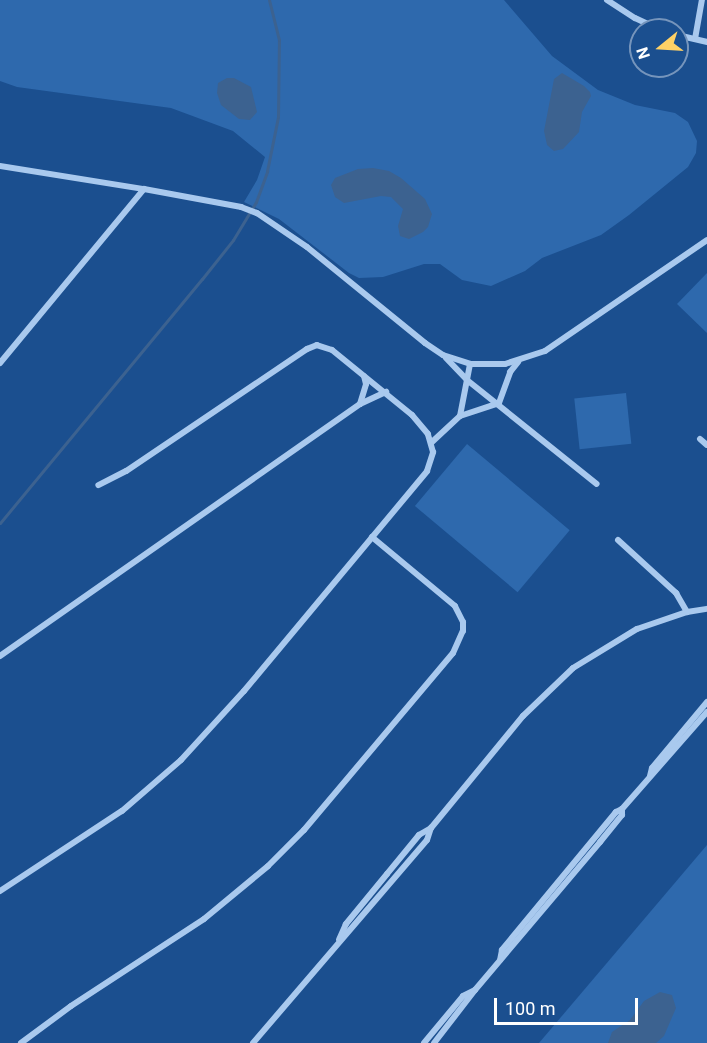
<!DOCTYPE html>
<style>
body{margin:0}
#map{position:relative;width:707px;height:1043px;overflow:hidden;background:#1b4f8f;font-family:Roboto,sans-serif}
div>[style]{position:absolute}
[style*='--x']{left:calc(var(--x)*1px);top:calc(var(--y)*1px);width:calc(var(--w)*1px);rotate:calc(var(--a)*1deg)}
.green>*{inset:0;background:#2e69ad;transform-origin:0 0}
.water>*{inset:0;background:#3c6290}
.stream>*{height:3px;margin:-1.5px;padding:0 1.5px;transform-origin:1.5px;border-radius:1.5px;background:#3c6290}
.minor>*{height:6px;margin:-3px;padding:0 3px;transform-origin:3px;border-radius:3px;background:#a9c9ee}
span{translate:-50% -50%;white-space:nowrap;text-align:center;line-height:1.15;-webkit-text-stroke:4.5px #1b4f8f;paint-order:stroke}
.north{position:absolute;left:629px;top:18px;width:60px;height:60px;box-sizing:border-box;background:#1b4f8f;border:2px solid #7695bc;border-radius:50%;rotate:252deg;font-size:16px;font-weight:700;line-height:24px;text-align:center;color:#fff}
.north::after{content:'';display:block;margin:auto;width:21px;height:27px;background:#ffd166;clip-path:polygon(50% 0,100% 100%,50% 72%,0 100%)}
.scale{position:absolute;left:494px;top:998px;width:144px;height:27px;box-sizing:border-box;border:3px solid #fff;border-top:0;padding-left:8px;font-size:18px;line-height:21px;white-space:nowrap;color:#fff;-webkit-text-stroke:4px #1b4f8f;paint-order:stroke}
</style>
<div id="map">
<div class="green">
<i style="clip-path:polygon(0 0,504px 0,552px 56px,598px 90px,635px 105px,675px 113px,688px 122px,697px 141px,696px 153px,688px 167px,629px 215px,601px 235px,542px 258px,525px 271px,491px 286px,462px 280px,440px 264px,424px 264px,383px 277px,359px 278px,349px 273px,279px 219px,244px 202px,257px 180px,265px 157px,233px 131px,171px 108px,17px 87px,0 81px)"></i>
<i style="clip-path:polygon(707px 273px,707px 333px,677px 304px)"></i>
<i style="left:626px;top:393px;width:51px;height:52px;rotate:84deg"></i>
<i style="left:467px;top:444px;width:134px;height:81px;rotate:40deg"></i>
<i style="clip-path:polygon(707px 845px,707px 1043px,539px 1043px)"></i>
</div>
<div class="water">
<i style="clip-path:polygon(562px 73px,584px 86px,590px 92px,591px 96px,582px 112px,579px 132px,563px 149px,554px 151px,547px 145px,544px 131px,554px 79px)"></i>
<i style="clip-path:polygon(227px 78px,234px 78px,251px 87px,257px 112px,250px 120px,239px 119px,221px 105px,217px 93px,218px 83px)"></i>
<i style="clip-path:polygon(373px 168px,389px 171px,401px 178px,425px 199px,432px 214px,428px 227px,423px 232px,409px 239px,400px 236px,398px 226px,403px 209px,391px 197px,381px 196px,344px 203px,335px 197px,331px 185px,335px 178px,358px 169px)"></i>
<i style="clip-path:polygon(660px 992px,672px 995px,676px 1008px,664px 1036px,656px 1043px,608px 1043px,612px 1032px,630px 1020px,644px 1001px)"></i>
</div>
<div class="stream">
<i style="--x:0;--y:523;--w:317;--a:-50.4"></i>
<i style="--x:202;--y:279;--w:50;--a:-51.5"></i>
<i style="--x:233;--y:240;--w:44;--a:-58.8"></i>
<i style="--x:256;--y:202;--w:33;--a:-70"></i>
<i style="--x:267;--y:171;--w:55;--a:-78.5"></i>
<i style="--x:278;--y:117;--w:77;--a:-89.3"></i>
<i style="--x:279;--y:40;--w:41;--a:-104"></i>
</div>
<div class="minor">
<i style="--x:607;--y:0;--w:33;--a:33"></i>
<i style="--x:635;--y:18;--w:29;--a:25"></i>
<i style="--x:677;--y:35;--w:31;--a:13"></i>
<i style="--x:695;--y:39;--w:40;--a:-80"></i>
<i style="--x:0;--y:166;--w:146;--a:9.1"></i>
<i style="--x:144;--y:189;--w:99;--a:10.5"></i>
<i style="--x:241;--y:207;--w:17;--a:21"></i>
<i style="--x:257;--y:213;--w:60;--a:34.2"></i>
<i style="--x:307;--y:247;--w:152;--a:39.1"></i>
<i style="--x:425;--y:343;--w:22;--a:34"></i>
<i style="--x:443;--y:355;--w:28;--a:18"></i>
<i style="--x:470;--y:364;--w:35;--a:0"></i>
<i style="--x:505;--y:364;--w:42;--a:-18"></i>
<i style="--x:545;--y:351;--w:196;--a:-34.4"></i>
<i style="--x:446;--y:358;--w:30;--a:46"></i>
<i style="--x:467;--y:380;--w:166;--a:38.7"></i>
<i style="--x:0;--y:363;--w:226;--a:-50.4"></i>
<i style="--x:360;--y:404;--w:21;--a:-73"></i>
<i style="--x:366;--y:384;--w:8;--a:-104"></i>
<i style="--x:460;--y:416;--w:53;--a:-79.1"></i>
<i style="--x:700;--y:439;--w:9;--a:41"></i>
<i style="--x:432;--y:442;--w:38;--a:-43"></i>
<i style="--x:460;--y:416;--w:41;--a:-18.4"></i>
<i style="--x:499;--y:403;--w:33;--a:-70"></i>
<i style="--x:510;--y:372;--w:13;--a:-51"></i>
<i style="--x:618;--y:540;--w:79;--a:42.4"></i>
<i style="--x:676;--y:593;--w:22;--a:60"></i>
<i style="--x:0;--y:656;--w:439;--a:-35"></i>
<i style="--x:360;--y:404;--w:29;--a:-25"></i>
<i style="--x:650;--y:776;--w:8;--a:-76"></i>
<i style="--x:652;--y:768;--w:86;--a:-50.2"></i>
<i style="--x:622;--y:809;--w:129;--a:-48.8"></i>
<i style="--x:431;--y:828;--w:145;--a:-50.6"></i>
<i style="--x:523;--y:716;--w:69;--a:-43.8"></i>
<i style="--x:573;--y:668;--w:75;--a:-31.4"></i>
<i style="--x:637;--y:629;--w:53;--a:-18.8"></i>
<i style="--x:687;--y:612;--w:20;--a:-9"></i>
<i style="--x:0;--y:891;--w:146;--a:-33.3"></i>
<i style="--x:122;--y:811;--w:78;--a:-40.8"></i>
<i style="--x:181;--y:760;--w:93;--a:-47.6"></i>
<i style="--x:244;--y:691;--w:286;--a:-50.2"></i>
<i style="--x:427;--y:471;--w:20;--a:-72"></i>
<i style="--x:433;--y:452;--w:19;--a:-106"></i>
<i style="--x:428;--y:434;--w:25;--a:-130"></i>
<i style="--x:412;--y:415;--w:103;--a:-140.9"></i>
<i style="--x:332;--y:350;--w:16;--a:-162"></i>
<i style="--x:317;--y:345;--w:11;--a:158"></i>
<i style="--x:307;--y:349;--w:218;--a:146"></i>
<i style="--x:126;--y:471;--w:31;--a:153"></i>
<i style="--x:475;--y:990;--w:194;--a:-49.8"></i>
<i style="--x:600;--y:842;--w:35;--a:-51"></i>
<i style="--x:622;--y:815;--w:6;--a:-90"></i>
<i style="--x:622;--y:809;--w:7;--a:153"></i>
<i style="--x:616;--y:812;--w:179;--a:129.6"></i>
<i style="--x:502;--y:950;--w:10;--a:101"></i>
<i style="--x:21;--y:1043;--w:62;--a:-36.5"></i>
<i style="--x:71;--y:1006;--w:159;--a:-33.2"></i>
<i style="--x:204;--y:919;--w:83;--a:-39.6"></i>
<i style="--x:268;--y:866;--w:51;--a:-45"></i>
<i style="--x:304;--y:830;--w:231;--a:-49.9"></i>
<i style="--x:453;--y:653;--w:24;--a:-66"></i>
<i style="--x:463;--y:631;--w:9;--a:-90"></i>
<i style="--x:463;--y:622;--w:18;--a:-117"></i>
<i style="--x:455;--y:606;--w:108;--a:-140.3"></i>
<i style="--x:253;--y:1043;--w:267;--a:-49.4"></i>
<i style="--x:427;--y:840;--w:13;--a:-72"></i>
<i style="--x:431;--y:828;--w:14;--a:150"></i>
<i style="--x:419;--y:835;--w:50;--a:129.4"></i>
<i style="--x:387;--y:874;--w:65;--a:129.4"></i>
<i style="--x:346;--y:924;--w:17;--a:114"></i>
<i style="--x:424;--y:1043;--w:61;--a:-50.3"></i>
<i style="--x:463;--y:996;--w:13;--a:-27"></i>
<i style="--x:475;--y:990;--w:67;--a:127.7"></i>
</div>
<div class="north">N</div>
<div class="scale">100 m</div>
</div>
